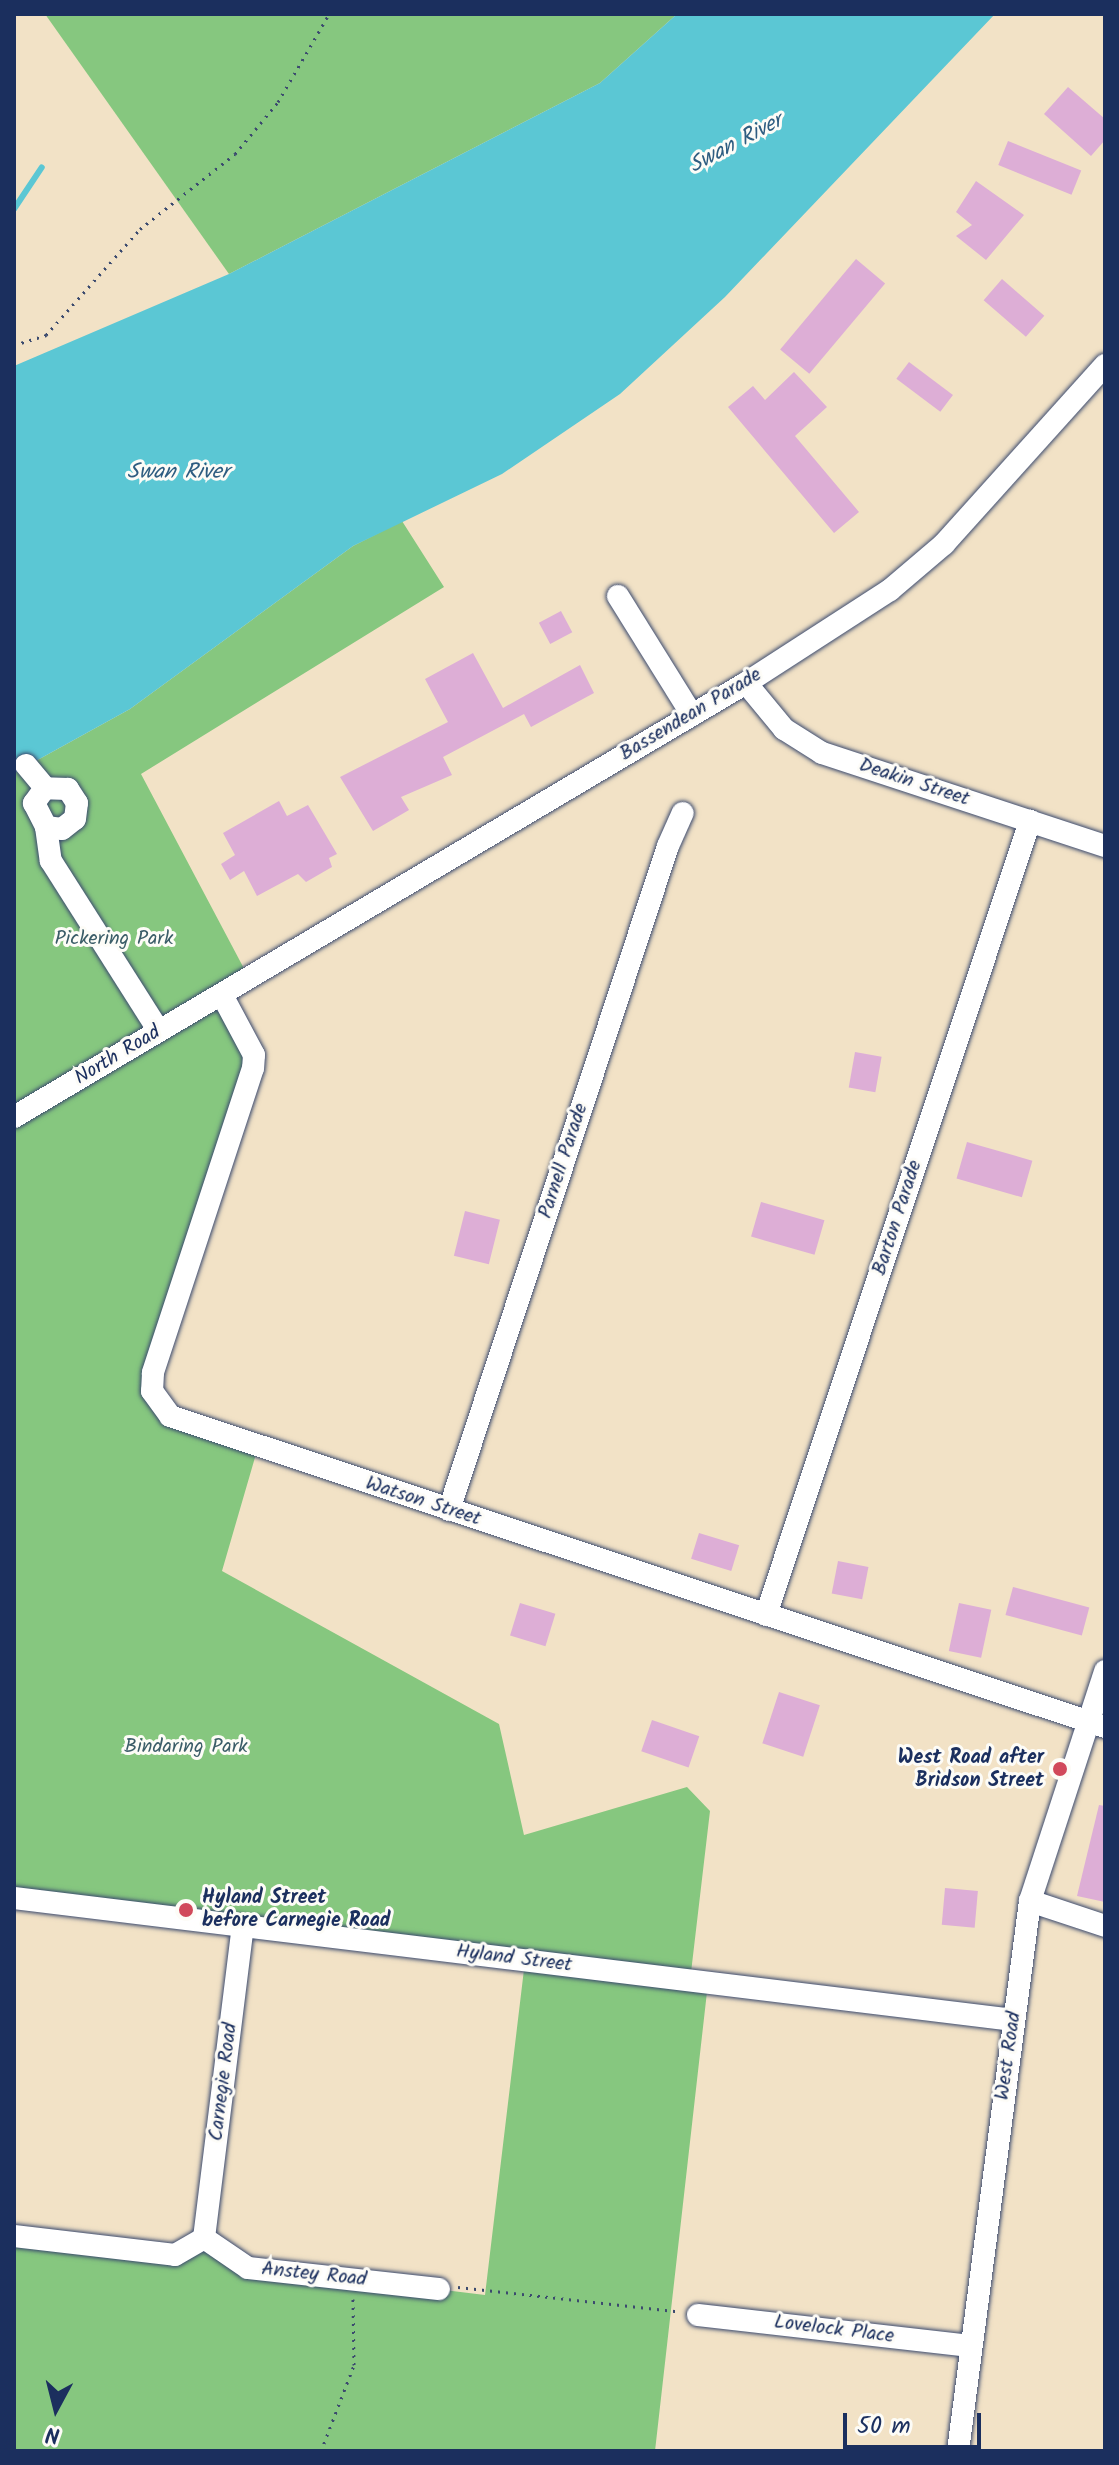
<!DOCTYPE html>
<style>
body{margin:0}
#map{position:relative;width:1119px;height:2465px;overflow:hidden;background:#f2e2c6;font-family:Kalam,sans-serif}
div>[style]{position:absolute}
[style*='--x']{left:calc(var(--x)*1px);top:calc(var(--y)*1px);width:calc(var(--w)*1px);rotate:calc(var(--a)*1deg)}
.green>*{inset:0;background:#86c77f}
.water>*{inset:0;background:#5bc7d4}
.stream>*{height:6px;margin:-3px;padding:0 3px;transform-origin:3px;border-radius:3px;background:#5bc7d4}
.building>*{inset:0;background:#ddaed6;transform-origin:0 0}
.path>*{height:3px;margin-top:-1.5px;transform-origin:0;background:repeating-linear-gradient(90deg,#3b4a6e 0 2px,transparent 0 8px)}
.roads{filter:drop-shadow(0 0 2px #3b4a6e) drop-shadow(0 0 2px #3b4a6e)}
.minor>*{height:22px;margin:-11px;padding:0 11px;transform-origin:11px;border-radius:11px;background:#fff}
.dots>*{width:22px;height:22px;translate:-50% -50%;box-sizing:border-box;border:4px solid #fdfcf7;border-radius:50%}
span{translate:-50% -50%;white-space:nowrap;text-align:center;line-height:1.15;-webkit-text-stroke:6px #fdfcf7;paint-order:stroke}
.street-label{font-size:20px;color:#1b2f5e}
.park-label{font-size:20px;color:#3b5d68}
.poi-label{font-size:20px;color:#1b2f5e;font-weight:700}
.right{translate:-100% -50%;text-align:right}
.left{translate:0 -50%;text-align:left}
.water-label{font-size:22px;color:#2e5d81;font-style:italic}
.frame{position:absolute;inset:0;border:16px solid #1b2f5e;pointer-events:none}
.north{position:absolute;left:16px;top:2369px;width:80px;height:80px;-webkit-text-stroke:6px #fdfcf7;paint-order:stroke;rotate:187deg;font-size:22px;font-weight:700;line-height:32px;text-align:center;color:#1b2f5e}
.north::after{content:'';display:block;margin:auto;width:28px;height:36px;background:#1b2f5e;clip-path:polygon(50% 0,100% 100%,50% 72%,0 100%)}
.scale{position:absolute;left:843px;top:2413px;width:138px;height:36px;box-sizing:border-box;border:4px solid #1b2f5e;border-top:0;padding-left:10px;font-size:24px;line-height:28px;white-space:nowrap;color:#1b2f5e;-webkit-text-stroke:6px #fdfcf7;paint-order:stroke}
</style>
<div id="map">
<div class="green">
<i style="clip-path:polygon(45px 14px,677px 14px,600px 83px,229px 274px)"></i>
<i style="clip-path:polygon(402px 521px,444px 587px,141px 774px,249px 978px,222px 995px,254px 1055px,153px 1373px,159px 1406px,258px 1447px,222px 1571px,499px 1724px,524px 1835px,687px 1787px,710px 1811px,690px 1981px,708px 1983px,655px 2451px,14px 2451px,14px 2236px,174px 2255px,198px 2244px,239px 2265px,485px 2295px,525px 1961px,14px 1898px,14px 773px,130px 709px,353px 546px)"></i>
</div>
<div class="water">
<i style="clip-path:polygon(677px 14px,995px 14px,725px 297px,620px 394px,502px 474px,353px 546px,130px 709px,14px 773px,14px 366px,229px 274px,600px 83px)"></i>
</div>
<div class="stream">
<i style="--x:14;--y:209;--w:50;--a:-56.3"></i>
</div>
<div class="building">
<i style="clip-path:polygon(1068px 87px,1105px 119px,1105px 140px,1091px 156px,1044px 114px)"></i>
<i style="left:1008px;top:141px;width:79px;height:26px;rotate:22deg"></i>
<i style="clip-path:polygon(976px 181px,1024px 215px,986px 260px,956px 236px,972px 225px,956px 212px)"></i>
<i style="left:856px;top:259px;width:38px;height:118px;rotate:40deg"></i>
<i style="left:1002px;top:279px;width:56px;height:28px;rotate:41deg"></i>
<i style="left:909px;top:362px;width:55px;height:21px;rotate:37deg"></i>
<i style="clip-path:polygon(794px 372px,827px 407px,795px 436px,859px 512px,834px 533px,728px 407px,753px 386px,765px 400px)"></i>
<i style="left:561px;top:611px;width:24px;height:25px;rotate:62deg"></i>
<i style="clip-path:polygon(473px 653px,503px 708px,580px 665px,594px 693px,531px 727px,524px 714px,443px 757px,452px 775px,401px 797px,409px 810px,373px 831px,340px 777px,448px 722px,425px 679px)"></i>
<i style="clip-path:polygon(279px 801px,287px 816px,308px 805px,337px 854px,329px 858px,332px 867px,306px 882px,298px 874px,257px 896px,244px 871px,230px 880px,221px 864px,235px 855px,223px 833px)"></i>
<i style="left:855px;top:1052px;width:27px;height:36px;rotate:10deg"></i>
<i style="left:967px;top:1142px;width:68px;height:38px;rotate:16deg"></i>
<i style="left:761px;top:1202px;width:66px;height:36px;rotate:16deg"></i>
<i style="left:465px;top:1211px;width:36px;height:46px;rotate:14deg"></i>
<i style="left:699px;top:1533px;width:42px;height:27px;rotate:17deg"></i>
<i style="left:838px;top:1561px;width:31px;height:33px;rotate:11deg"></i>
<i style="left:1013px;top:1587px;width:79px;height:29px;rotate:15deg"></i>
<i style="left:520px;top:1603px;width:37px;height:34px;rotate:17deg"></i>
<i style="left:959px;top:1603px;width:33px;height:49px;rotate:12deg"></i>
<i style="left:779px;top:1692px;width:43px;height:54px;rotate:18deg"></i>
<i style="left:652px;top:1720px;width:50px;height:33px;rotate:19deg"></i>
<i style="clip-path:polygon(1099px 1805px,1105px 1806px,1105px 1902px,1077px 1896px)"></i>
<i style="left:945px;top:1888px;width:33px;height:37px;rotate:5deg"></i>
</div>
<div class="path">
<i style="--x:14;--y:345;--w:34;--a:-17"></i>
<i style="--x:46;--y:335;--w:142;--a:-48.4"></i>
<i style="--x:140;--y:229;--w:121;--a:-38.3"></i>
<i style="--x:235;--y:154;--w:67;--a:-50.4"></i>
<i style="--x:278;--y:102;--w:102;--a:-59.9"></i>
<i style="--x:458;--y:2287;--w:220;--a:6.3"></i>
<i style="--x:321;--y:2451;--w:92;--a:-69"></i>
<i style="--x:354;--y:2365;--w:66;--a:-90.9"></i>
</div>
<div class="roads">
<div class="minor">
<i style="--x:618;--y:596;--w:140;--a:58.1"></i>
<i style="--x:746;--y:683;--w:60;--a:50.4"></i>
<i style="--x:784;--y:729;--w:45;--a:32.3"></i>
<i style="--x:822;--y:753;--w:298;--a:18.2"></i>
<i style="--x:26;--y:765;--w:30;--a:50"></i>
<i style="--x:46;--y:827;--w:16;--a:7"></i>
<i style="--x:62;--y:829;--w:16;--a:-38"></i>
<i style="--x:75;--y:819;--w:16;--a:-83"></i>
<i style="--x:77;--y:803;--w:17;--a:-123"></i>
<i style="--x:68;--y:789;--w:23;--a:-178"></i>
<i style="--x:45;--y:788;--w:19;--a:126"></i>
<i style="--x:34;--y:803;--w:27;--a:63"></i>
<i style="--x:46;--y:827;--w:34;--a:82"></i>
<i style="--x:51;--y:861;--w:201;--a:57.6"></i>
<i style="--x:222;--y:995;--w:68;--a:61.9"></i>
<i style="--x:254;--y:1055;--w:13;--a:94"></i>
<i style="--x:253;--y:1068;--w:321;--a:108.2"></i>
<i style="--x:153;--y:1373;--w:18;--a:93"></i>
<i style="--x:152;--y:1391;--w:31;--a:54"></i>
<i style="--x:170;--y:1416;--w:985;--a:18.4"></i>
<i style="--x:14;--y:1117;--w:851;--a:-30.66"></i>
<i style="--x:746;--y:683;--w:171;--a:-32.9"></i>
<i style="--x:890;--y:590;--w:71;--a:-40.4"></i>
<i style="--x:944;--y:544;--w:241;--a:-48"></i>
<i style="--x:449;--y:1510;--w:699;--a:-71.75"></i>
<i style="--x:668;--y:846;--w:36;--a:-66"></i>
<i style="--x:766;--y:1615;--w:837;--a:-71.61"></i>
<i style="--x:14;--y:1898;--w:1007;--a:6.96"></i>
<i style="--x:1030;--y:1901;--w:79;--a:18.4"></i>
<i style="--x:14;--y:2236;--w:162;--a:6.7"></i>
<i style="--x:175;--y:2255;--w:34;--a:-30"></i>
<i style="--x:204;--y:2238;--w:314;--a:-82.9"></i>
<i style="--x:204;--y:2238;--w:53;--a:34.3"></i>
<i style="--x:248;--y:2268;--w:192;--a:6.3"></i>
<i style="--x:698;--y:2315;--w:274;--a:6.5"></i>
<i style="--x:958;--y:2451;--w:555;--a:-82.54"></i>
<i style="--x:1030;--y:1901;--w:242;--a:-71.9"></i>
</div>
</div>
<div class="dots">
<i style="left:1060px;top:1769px;background:#d1495b"></i>
<i style="left:186px;top:1910px;background:#d1495b"></i>
</div>
<div class="street-label">
<span style="left:691px;top:715px;rotate:-31deg">Bassendean Parade</span>
<span style="left:914px;top:783px;rotate:18deg">Deakin Street</span>
<span style="left:118px;top:1056px;rotate:-31deg">North Road</span>
<span style="left:564px;top:1161px;rotate:-72deg">Parnell Parade</span>
<span style="left:898px;top:1218px;rotate:-72deg">Barton Parade</span>
<span style="left:423px;top:1502px;rotate:18deg">Watson Street</span>
<span style="left:514px;top:1959px;rotate:7deg">Hyland Street</span>
<span style="left:1009px;top:2056px;rotate:-82deg">West Road</span>
<span style="left:224px;top:2082px;rotate:-83deg">Carnegie Road</span>
<span style="left:314px;top:2275px;rotate:6deg">Anstey Road</span>
<span style="left:834px;top:2330px;rotate:7deg">Lovelock Place</span>
</div>
<div class="park-label">
<span style="left:114px;top:939px">Pickering Park</span>
<span style="left:186px;top:1747px">Bindaring Park</span>
</div>
<div class="poi-label">
<span class="right" style="left:1044px;top:1770px">West Road after<br>Bridson Street</span>
<span class="left" style="left:202px;top:1910px">Hyland Street<br>before Carnegie Road</span>
</div>
<div class="water-label">
<span style="left:736px;top:144px;rotate:-28deg">Swan River</span>
<span style="left:178px;top:473px">Swan River</span>
</div>
<div class="frame"></div>
<div class="north">N</div>
<div class="scale">50 m</div>
</div>
